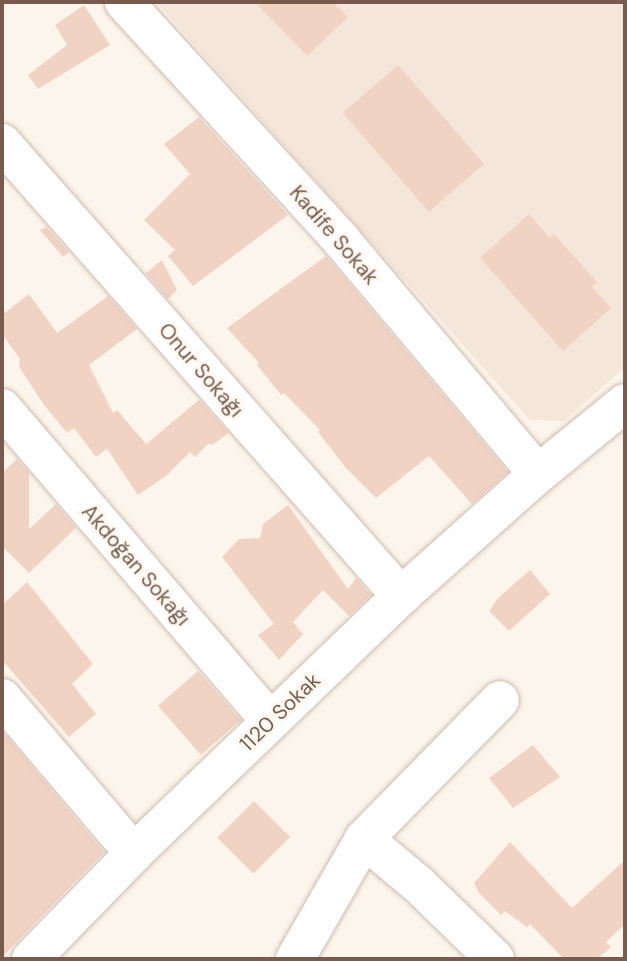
<!DOCTYPE html>
<meta charset="utf-8">
<style>
body{margin:0}
#map{position:relative;width:627px;height:961px;overflow:hidden;background:#fcf5eb;font-family:"DM Sans",sans-serif}
div>[style]{position:absolute}
[style*='--x']{left:calc(var(--x)*1px);top:calc(var(--y)*1px);width:calc(var(--w)*1px);rotate:calc(var(--a)*1deg)}
.residential>*{inset:0;background:#f4e6d9}
.building>*{inset:0;background:#f1d3c3;transform-origin:0 0}
.roads{filter:drop-shadow(0 0 2px #cfbcb0) drop-shadow(0 0 2px #cfbcb0)}
.minor>*{height:38px;margin:-19px;padding:0 19px;transform-origin:19px;border-radius:19px;background:#fff}
span{translate:-50% -50%;white-space:nowrap;text-align:center;line-height:1.15;-webkit-text-stroke:6px #fff9f1;paint-order:stroke}
.street-label{font-size:21px;color:#785b4e}
.frame{position:absolute;inset:0;border:4px solid #785b4e;pointer-events:none}
</style>
<div id="map">
<div class="residential">
<i style="clip-path:polygon(156px 2px,625px 2px,625px 367px,564px 421px,530px 420px)"></i>
</div>
<div class="building">
<i style="clip-path:polygon(255px 2px,333px 2px,348px 17px,307px 56px)"></i>
<i style="clip-path:polygon(84px 5px,110px 45px,38px 89px,28px 75px,67px 45px,55px 25px)"></i>
<i style="left:398px;top:65px;width:131px;height:73px;rotate:49deg"></i>
<i style="clip-path:polygon(199px 117px,288px 215px,193px 286px,168px 256px,175px 250px,144px 220px,190px 174px,164px 144px)"></i>
<i style="clip-path:polygon(529px 214px,550px 238px,554px 234px,597px 282px,592px 287px,611px 308px,563px 351px,480px 258px)"></i>
<i style="clip-path:polygon(46px 227px,69px 252px,63px 257px,40px 230px)"></i>
<i style="clip-path:polygon(326px 256px,508px 472px,472px 504px,429px 456px,376px 498px,345px 467px,318px 432px,320px 430px,284px 393px,281px 395px,257px 365px,258px 362px,227px 328px)"></i>
<i style="clip-path:polygon(162px 260px,177px 290px,168px 299px,146px 273px)"></i>
<i style="clip-path:polygon(29px 294px,57px 333px,108px 296px,137px 329px,89px 365px,113px 413px,117px 410px,146px 444px,199px 400px,229px 433px,212px 445px,209px 443px,195px 457px,190px 452px,166px 476px,138px 495px,107px 449px,96px 457px,74px 428px,67px 433px,44px 405px,19px 367px,20px 359px,2px 334px,2px 315px)"></i>
<i style="clip-path:polygon(17px 459px,29px 473px,29px 529px,56px 504px,76px 528px,29px 573px,2px 546px,2px 473px)"></i>
<i style="clip-path:polygon(288px 505px,348px 589px,356px 578px,371px 595px,349px 616px,323px 590px,293px 622px,303px 634px,279px 660px,258px 635px,274px 624px,222px 557px,239px 539px,260px 538px,263px 524px)"></i>
<i style="clip-path:polygon(530px 570px,550px 594px,509px 631px,489px 611px,498px 598px)"></i>
<i style="clip-path:polygon(27px 582px,93px 664px,72px 684px,96px 714px,69px 737px,2px 660px,2px 605px)"></i>
<i style="left:198px;top:671px;width:65px;height:53px;rotate:49deg"></i>
<i style="clip-path:polygon(2px 731px,104px 852px,2px 957px)"></i>
<i style="clip-path:polygon(533px 745px,560px 777px,513px 808px,489px 778px)"></i>
<i style="left:254px;top:801px;width:51px;height:52px;rotate:45deg"></i>
<i style="clip-path:polygon(510px 842px,572px 908px,625px 860px,625px 924px,606px 942px,611px 947px,597px 959px,564px 959px,530px 924px,527px 927px,505px 911px,501px 915px,479px 893px,474px 883px)"></i>
</div>
<div class="roads">
<div class="minor">
<i style="--x:124;--y:2;--w:322;--a:47.6"></i>
<i style="--x:341;--y:240;--w:306;--a:49.9"></i>
<i style="--x:2;--y:143;--w:604;--a:48.63"></i>
<i style="--x:2;--y:408;--w:412;--a:49.4"></i>
<i style="--x:2;--y:698;--w:204;--a:49.6"></i>
<i style="--x:364;--y:839;--w:72;--a:39.9"></i>
<i style="--x:419;--y:885;--w:106;--a:44.2"></i>
<i style="--x:31;--y:959;--w:148;--a:-45.8"></i>
<i style="--x:134;--y:853;--w:371;--a:-43.9"></i>
<i style="--x:401;--y:596;--w:183;--a:-41.7"></i>
<i style="--x:538;--y:474;--w:112;--a:-39.2"></i>
<i style="--x:295;--y:959;--w:138;--a:-60.1"></i>
<i style="--x:364;--y:839;--w:194;--a:-45.6"></i>
</div>
</div>
<div class="street-label">
<span style="left:334px;top:235px;rotate:49deg">Kadife Sokak</span>
<span style="left:201px;top:370px;rotate:49deg">Onur Sokağı</span>
<span style="left:136px;top:565px;rotate:49deg">Akdoğan Sokağı</span>
<span style="left:280px;top:712px;rotate:-44deg">1120 Sokak</span>
</div>
<div class="frame"></div>
</div>
